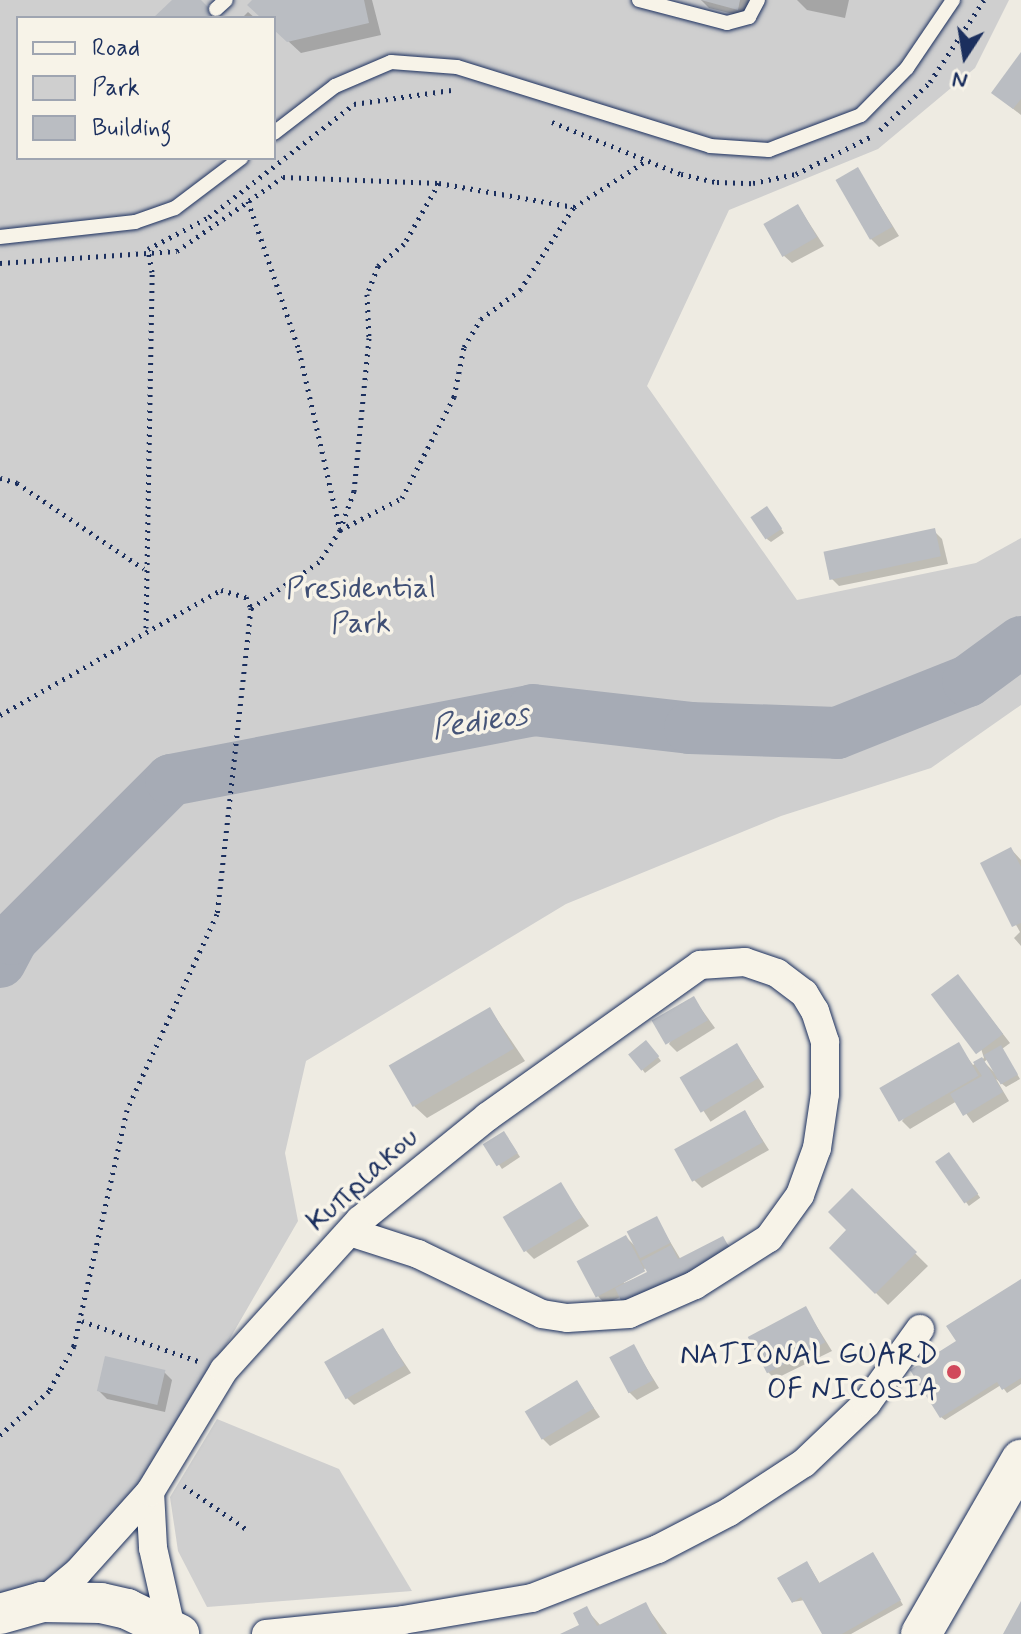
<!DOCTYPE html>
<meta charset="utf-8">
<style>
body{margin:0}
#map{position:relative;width:1021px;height:1634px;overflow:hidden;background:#eeebe2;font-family:Mynerve,sans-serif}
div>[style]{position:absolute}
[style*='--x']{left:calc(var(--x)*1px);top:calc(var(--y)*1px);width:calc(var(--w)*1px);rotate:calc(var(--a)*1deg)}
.green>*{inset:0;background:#cfcfcf}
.shadow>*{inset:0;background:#0003;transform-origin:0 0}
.river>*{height:52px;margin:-26px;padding:0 26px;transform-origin:26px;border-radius:26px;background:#a6abb5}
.building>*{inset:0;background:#babdc2;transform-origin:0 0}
.path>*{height:5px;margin-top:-2.5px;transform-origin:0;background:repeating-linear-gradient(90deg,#1b2f5e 0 2px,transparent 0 8px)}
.roads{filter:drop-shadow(0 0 2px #1b2f5e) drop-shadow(0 0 2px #1b2f5e)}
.lane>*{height:14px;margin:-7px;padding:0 7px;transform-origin:7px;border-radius:7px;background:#f7f3e8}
.street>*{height:28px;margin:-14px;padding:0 14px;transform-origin:14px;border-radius:14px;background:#f7f3e8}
.secondary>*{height:40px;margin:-20px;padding:0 20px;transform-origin:20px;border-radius:20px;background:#f7f3e8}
.dots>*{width:22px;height:22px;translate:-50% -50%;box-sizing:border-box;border:4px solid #f7f3e8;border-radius:50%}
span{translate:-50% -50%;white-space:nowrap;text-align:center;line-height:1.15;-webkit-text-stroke:7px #f7f3e8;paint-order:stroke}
.park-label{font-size:30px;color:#3f4f75}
.street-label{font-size:30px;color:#1b2f5e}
.poi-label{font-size:30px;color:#1b2f5e}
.right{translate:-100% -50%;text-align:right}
.water-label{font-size:32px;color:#455478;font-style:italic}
.legend{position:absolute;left:16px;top:16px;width:260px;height:144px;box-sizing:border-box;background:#f7f3e8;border:2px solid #9fa5b1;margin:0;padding:10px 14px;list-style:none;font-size:24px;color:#1b2f5e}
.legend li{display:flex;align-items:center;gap:16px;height:40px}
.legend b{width:40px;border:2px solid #9fa5b1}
.north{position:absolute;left:925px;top:16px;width:80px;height:80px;-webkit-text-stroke:6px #f7f3e8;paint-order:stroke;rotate:192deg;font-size:22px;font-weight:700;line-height:32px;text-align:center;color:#1b2f5e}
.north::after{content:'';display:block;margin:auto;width:28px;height:36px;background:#1b2f5e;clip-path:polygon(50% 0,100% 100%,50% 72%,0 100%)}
</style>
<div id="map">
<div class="green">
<i style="clip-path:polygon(evenodd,0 0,1009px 0,975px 68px,878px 149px,729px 210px,647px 386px,797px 600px,976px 563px,1021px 538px,1021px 705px,931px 768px,781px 816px,566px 904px,306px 1061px,285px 1153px,298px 1221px,159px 1461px,63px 1589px,0 1611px,0 0,18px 18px,274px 18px,274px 158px,18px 158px,18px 18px)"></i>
<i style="clip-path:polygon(217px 1419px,339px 1469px,412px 1591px,207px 1607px,178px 1551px,170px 1497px)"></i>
</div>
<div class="shadow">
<i style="clip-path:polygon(255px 0,372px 0,381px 35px,301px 53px,274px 28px,274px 18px,263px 18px)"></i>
<i style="clip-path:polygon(701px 0,749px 0,745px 17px,709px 8px)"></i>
<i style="clip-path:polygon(797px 0,849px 0,845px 18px,807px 10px)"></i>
<i style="clip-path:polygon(248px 12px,255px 18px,242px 18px)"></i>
<i style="clip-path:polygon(1021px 55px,1021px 115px,993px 93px)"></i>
<i style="clip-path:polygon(858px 170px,899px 236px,879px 247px,871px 239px)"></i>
<i style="clip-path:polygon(798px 206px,824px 246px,792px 263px,783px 255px)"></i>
<i style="clip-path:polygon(770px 512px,784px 533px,771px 542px,767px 539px)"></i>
<i style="clip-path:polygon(934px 531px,942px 539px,948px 564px,839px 586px,831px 578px)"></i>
<i style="clip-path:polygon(1011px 849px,1021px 860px,1021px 946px,1014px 938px,1020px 932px,982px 864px)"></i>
<i style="clip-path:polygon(evenodd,958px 976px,1010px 1043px,1002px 1049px,1020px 1079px,1006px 1087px,996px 1079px,1009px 1101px,973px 1123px,957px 1101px,910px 1129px,902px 1121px,958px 1045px,973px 1065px,984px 1058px,958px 976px,989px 1058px,996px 1074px,984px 1062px,989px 1058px)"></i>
<i style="clip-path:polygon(694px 999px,715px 1028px,677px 1052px,669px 1044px)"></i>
<i style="clip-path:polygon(490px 1009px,525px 1061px,427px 1118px,414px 1106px)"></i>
<i style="left:737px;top:1045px;width:50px;height:64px;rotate:57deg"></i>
<i style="clip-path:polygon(650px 1046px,661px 1061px,645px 1073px,642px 1069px)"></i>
<i style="clip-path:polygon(745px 1112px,769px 1150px,702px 1188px,694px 1180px)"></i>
<i style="clip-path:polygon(507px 1137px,520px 1157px,502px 1169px,486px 1145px)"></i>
<i style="left:952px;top:1159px;width:48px;height:14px;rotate:54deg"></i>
<i style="clip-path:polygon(560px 1185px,589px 1226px,534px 1259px,526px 1251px)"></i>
<i style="clip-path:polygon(852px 1191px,928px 1266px,888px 1305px,831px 1248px,849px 1230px)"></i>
<i style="clip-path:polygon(evenodd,656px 1218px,681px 1260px,722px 1238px,730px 1247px,605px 1304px,597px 1295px,626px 1237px,636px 1247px,656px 1218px,648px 1267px,648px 1273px,624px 1283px,623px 1280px,648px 1267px)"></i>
<i style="clip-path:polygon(1021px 1282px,1021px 1384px,1007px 1393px,1001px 1385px,945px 1420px,941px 1417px,959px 1342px)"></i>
<i style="clip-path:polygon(806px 1309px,832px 1351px,775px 1379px,767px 1371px)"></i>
<i style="clip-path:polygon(383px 1331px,411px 1373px,354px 1405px,346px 1397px)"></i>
<i style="clip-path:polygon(633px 1346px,659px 1388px,637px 1400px,629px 1392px)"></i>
<i style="clip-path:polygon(164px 1372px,172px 1380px,165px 1412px,107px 1399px,99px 1391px)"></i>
<i style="clip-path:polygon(577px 1383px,600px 1417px,550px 1446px,542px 1438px)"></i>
<i style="clip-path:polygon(876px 1558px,903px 1605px,851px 1634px,824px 1634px,805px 1600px,793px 1602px,810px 1567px,820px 1584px)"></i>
<i style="clip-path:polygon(645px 1604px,667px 1634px,565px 1634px,581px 1626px,586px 1609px,601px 1626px)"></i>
</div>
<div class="river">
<i style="--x:0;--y:962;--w:26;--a:-62"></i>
<i style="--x:12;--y:939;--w:225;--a:-45"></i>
<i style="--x:171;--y:780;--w:369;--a:-10.9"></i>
<i style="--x:533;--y:710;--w:158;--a:6.5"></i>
<i style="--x:690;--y:728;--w:147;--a:1.9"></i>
<i style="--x:837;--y:733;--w:141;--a:-21.7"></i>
<i style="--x:968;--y:681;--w:66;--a:-36.3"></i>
</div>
<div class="building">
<i style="clip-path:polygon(172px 0,201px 0,219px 18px,153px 18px)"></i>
<i style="clip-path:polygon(252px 0,364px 0,369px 23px,287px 42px,274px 30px,274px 18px,261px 18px,247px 5px)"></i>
<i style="clip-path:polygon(701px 0,740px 0,738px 10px)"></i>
<i style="clip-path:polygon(1021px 52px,1021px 99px,1013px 109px,991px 93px)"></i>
<i style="left:858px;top:167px;width:69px;height:26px;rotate:60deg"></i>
<i style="left:798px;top:204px;width:38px;height:40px;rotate:60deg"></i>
<i style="left:767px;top:506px;width:27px;height:20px;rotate:56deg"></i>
<i style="left:935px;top:528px;width:29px;height:114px;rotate:78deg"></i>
<i style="clip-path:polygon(1011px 847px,1021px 867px,1021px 923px,1012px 927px,980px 863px)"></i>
<i style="left:958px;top:974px;width:75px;height:34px;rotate:53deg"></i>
<i style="left:694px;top:996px;width:28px;height:49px;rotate:60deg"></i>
<i style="left:490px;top:1007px;width:48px;height:117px;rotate:60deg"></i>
<i style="left:646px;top:1040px;width:21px;height:23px;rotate:51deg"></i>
<i style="left:959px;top:1042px;width:39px;height:92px;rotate:60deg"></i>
<i style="left:737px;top:1043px;width:41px;height:67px;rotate:59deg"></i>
<i style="left:1001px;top:1045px;width:34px;height:20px;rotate:60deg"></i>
<i style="clip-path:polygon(982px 1057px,1003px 1092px,963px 1116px,950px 1094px,982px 1076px,973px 1062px)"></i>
<i style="left:745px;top:1110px;width:37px;height:81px;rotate:61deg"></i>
<i style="left:504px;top:1131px;width:26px;height:25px;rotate:58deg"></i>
<i style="left:949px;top:1152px;width:51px;height:17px;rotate:55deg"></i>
<i style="left:561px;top:1182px;width:41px;height:68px;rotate:59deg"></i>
<i style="clip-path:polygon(852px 1188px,917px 1252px,875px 1294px,829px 1248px,846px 1230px,828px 1212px)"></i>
<i style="left:657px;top:1216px;width:30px;height:34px;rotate:63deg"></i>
<i style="left:626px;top:1235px;width:41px;height:56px;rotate:62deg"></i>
<i style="clip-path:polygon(723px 1236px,731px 1251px,624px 1307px,615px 1288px,647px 1272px,641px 1261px,671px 1245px,678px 1259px)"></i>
<i style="clip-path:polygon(1021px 1279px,1021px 1378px,1002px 1390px,997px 1382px,940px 1418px,910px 1370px,956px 1341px,946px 1326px)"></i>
<i style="left:806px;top:1306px;width:41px;height:66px;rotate:62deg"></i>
<i style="left:383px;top:1328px;width:43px;height:68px;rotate:60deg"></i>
<i style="left:634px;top:1344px;width:41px;height:28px;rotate:62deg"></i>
<i style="left:105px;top:1356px;width:62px;height:36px;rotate:13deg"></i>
<i style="left:577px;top:1380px;width:33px;height:61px;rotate:59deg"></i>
<i style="clip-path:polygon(873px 1552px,901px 1600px,842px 1634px,822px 1634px,801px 1597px,792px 1603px,777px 1578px,807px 1561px,819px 1583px)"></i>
<i style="clip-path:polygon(1021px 1601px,1021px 1634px,1003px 1634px)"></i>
<i style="clip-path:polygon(646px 1602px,662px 1634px,560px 1634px,579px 1625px,573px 1613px,587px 1606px,597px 1626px)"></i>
</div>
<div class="path">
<i style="--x:552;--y:122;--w:139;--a:22"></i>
<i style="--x:681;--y:174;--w:37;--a:13"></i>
<i style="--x:717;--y:182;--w:36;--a:2"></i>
<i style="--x:753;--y:183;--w:44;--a:-11.8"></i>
<i style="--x:796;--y:174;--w:85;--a:-26.6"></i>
<i style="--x:880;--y:130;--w:69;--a:-43.8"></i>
<i style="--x:930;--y:82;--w:98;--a:-56.6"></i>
<i style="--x:439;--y:183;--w:70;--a:119.8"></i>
<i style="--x:404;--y:244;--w:34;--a:140"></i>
<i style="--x:378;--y:266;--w:30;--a:111"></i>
<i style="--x:367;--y:294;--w:44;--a:87.4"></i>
<i style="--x:369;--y:338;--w:154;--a:95.6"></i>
<i style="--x:354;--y:491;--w:41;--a:109.7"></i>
<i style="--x:340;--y:530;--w:70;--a:-27.3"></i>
<i style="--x:402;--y:498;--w:114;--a:-62.8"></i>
<i style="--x:454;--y:397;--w:51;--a:-78.7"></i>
<i style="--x:464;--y:347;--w:33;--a:-59"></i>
<i style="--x:481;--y:319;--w:49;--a:-36.6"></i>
<i style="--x:520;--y:290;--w:99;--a:-57"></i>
<i style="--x:248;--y:201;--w:157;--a:71.1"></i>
<i style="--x:299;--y:350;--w:185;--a:77.2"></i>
<i style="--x:340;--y:530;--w:38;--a:123"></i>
<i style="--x:319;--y:562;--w:82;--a:145.9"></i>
<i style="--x:148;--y:249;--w:69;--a:-27.7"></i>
<i style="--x:209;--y:217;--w:184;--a:-37.9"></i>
<i style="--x:354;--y:104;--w:98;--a:-8.2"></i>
<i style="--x:0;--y:263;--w:177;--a:-3.9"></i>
<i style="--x:177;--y:251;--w:129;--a:-34.9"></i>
<i style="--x:283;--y:177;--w:156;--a:2.2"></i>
<i style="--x:439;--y:183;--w:137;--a:10.1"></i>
<i style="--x:574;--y:207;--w:85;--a:-32.6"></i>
<i style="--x:0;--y:478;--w:18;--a:16"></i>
<i style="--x:17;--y:483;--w:153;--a:34.1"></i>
<i style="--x:146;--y:628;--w:356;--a:-89"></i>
<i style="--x:152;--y:272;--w:23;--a:-100"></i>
<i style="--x:0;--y:715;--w:254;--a:-29.5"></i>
<i style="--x:221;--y:590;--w:26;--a:16"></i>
<i style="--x:246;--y:597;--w:12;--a:66"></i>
<i style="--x:251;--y:608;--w:308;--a:96.3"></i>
<i style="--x:217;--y:914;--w:216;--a:114.7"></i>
<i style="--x:127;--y:1110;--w:242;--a:102.7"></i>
<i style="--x:74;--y:1346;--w:51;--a:119.1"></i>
<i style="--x:49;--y:1391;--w:66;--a:138.1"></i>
<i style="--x:82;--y:1321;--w:123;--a:19"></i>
<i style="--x:184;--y:1486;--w:79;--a:34.7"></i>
</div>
<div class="roads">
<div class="lane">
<i style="--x:639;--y:0;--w:91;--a:14.6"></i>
<i style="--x:727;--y:23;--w:23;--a:-15"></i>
<i style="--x:749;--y:17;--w:19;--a:-62"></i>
<i style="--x:216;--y:9;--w:13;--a:-42"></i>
<i style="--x:274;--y:133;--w:77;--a:-37.6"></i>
<i style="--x:335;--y:86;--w:61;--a:-23.2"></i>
<i style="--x:391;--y:62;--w:66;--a:4.3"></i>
<i style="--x:457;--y:67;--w:265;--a:17.3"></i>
<i style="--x:710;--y:146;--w:59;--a:3.9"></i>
<i style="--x:769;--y:150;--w:98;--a:-20.8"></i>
<i style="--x:861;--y:115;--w:66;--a:-45.6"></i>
<i style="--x:907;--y:68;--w:82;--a:-55.9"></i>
<i style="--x:0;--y:237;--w:136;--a:-6.3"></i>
<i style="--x:135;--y:222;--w:42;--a:-19.3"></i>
<i style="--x:175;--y:208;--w:83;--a:-37.1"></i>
</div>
<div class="street">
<i style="--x:150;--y:1492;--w:56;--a:86.9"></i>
<i style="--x:153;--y:1548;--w:82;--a:77.3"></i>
<i style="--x:42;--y:1602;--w:47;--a:-39.8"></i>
<i style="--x:78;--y:1572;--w:108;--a:-48"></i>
<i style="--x:150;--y:1492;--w:143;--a:-58.8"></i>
<i style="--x:224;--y:1370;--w:202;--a:-47.8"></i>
<i style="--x:360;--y:1220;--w:164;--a:-39"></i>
<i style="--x:487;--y:1117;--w:262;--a:-35.5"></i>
<i style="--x:700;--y:965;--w:45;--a:-3.8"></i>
<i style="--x:745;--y:962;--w:34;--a:19"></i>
<i style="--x:777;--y:973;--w:34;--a:37"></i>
<i style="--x:804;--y:993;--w:21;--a:59"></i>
<i style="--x:815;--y:1011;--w:33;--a:72"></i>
<i style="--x:825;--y:1042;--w:52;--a:90"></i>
<i style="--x:825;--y:1094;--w:55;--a:98.4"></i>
<i style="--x:817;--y:1148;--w:50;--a:109.9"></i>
<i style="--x:800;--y:1195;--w:53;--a:125.8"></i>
<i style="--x:769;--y:1238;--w:88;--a:147.6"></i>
<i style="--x:695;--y:1285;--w:72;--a:156.3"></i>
<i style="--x:629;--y:1314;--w:62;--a:176.3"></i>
<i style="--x:567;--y:1318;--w:25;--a:-171"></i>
<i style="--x:542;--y:1314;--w:138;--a:-154.2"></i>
<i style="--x:418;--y:1254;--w:71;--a:-162.1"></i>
<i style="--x:266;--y:1634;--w:138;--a:-5.8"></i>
<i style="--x:403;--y:1620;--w:131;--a:-9.7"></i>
<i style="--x:532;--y:1598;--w:135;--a:-21.3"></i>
<i style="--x:658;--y:1549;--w:80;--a:-27.5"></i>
<i style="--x:729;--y:1512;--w:90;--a:-33.2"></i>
<i style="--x:804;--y:1463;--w:87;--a:-43.6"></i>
<i style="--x:867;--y:1403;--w:91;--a:-54.4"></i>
</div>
<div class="secondary">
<i style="--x:0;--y:1614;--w:44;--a:-15.9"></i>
<i style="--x:42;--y:1602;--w:59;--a:1"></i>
<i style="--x:101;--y:1603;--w:27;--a:13"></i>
<i style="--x:127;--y:1609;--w:58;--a:25.7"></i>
<i style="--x:921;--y:1634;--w:201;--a:-60.1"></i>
</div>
</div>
<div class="dots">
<i style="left:954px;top:1372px;background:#d1495b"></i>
</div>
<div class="park-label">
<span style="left:361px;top:606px">Presidential<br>Park</span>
</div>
<div class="street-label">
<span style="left:363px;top:1180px;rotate:-42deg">Κυπριακου</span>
</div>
<div class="poi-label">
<span class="right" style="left:938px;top:1372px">NATIONAL GUARD<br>OF NICOSIA</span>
</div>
<div class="water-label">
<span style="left:480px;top:722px;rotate:-9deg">Pedieos</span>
</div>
<ul class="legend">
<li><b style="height:10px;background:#f7f3e8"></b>Road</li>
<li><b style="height:22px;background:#cfcfcf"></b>Park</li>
<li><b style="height:22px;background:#babdc2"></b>Building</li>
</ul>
<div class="north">N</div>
</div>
